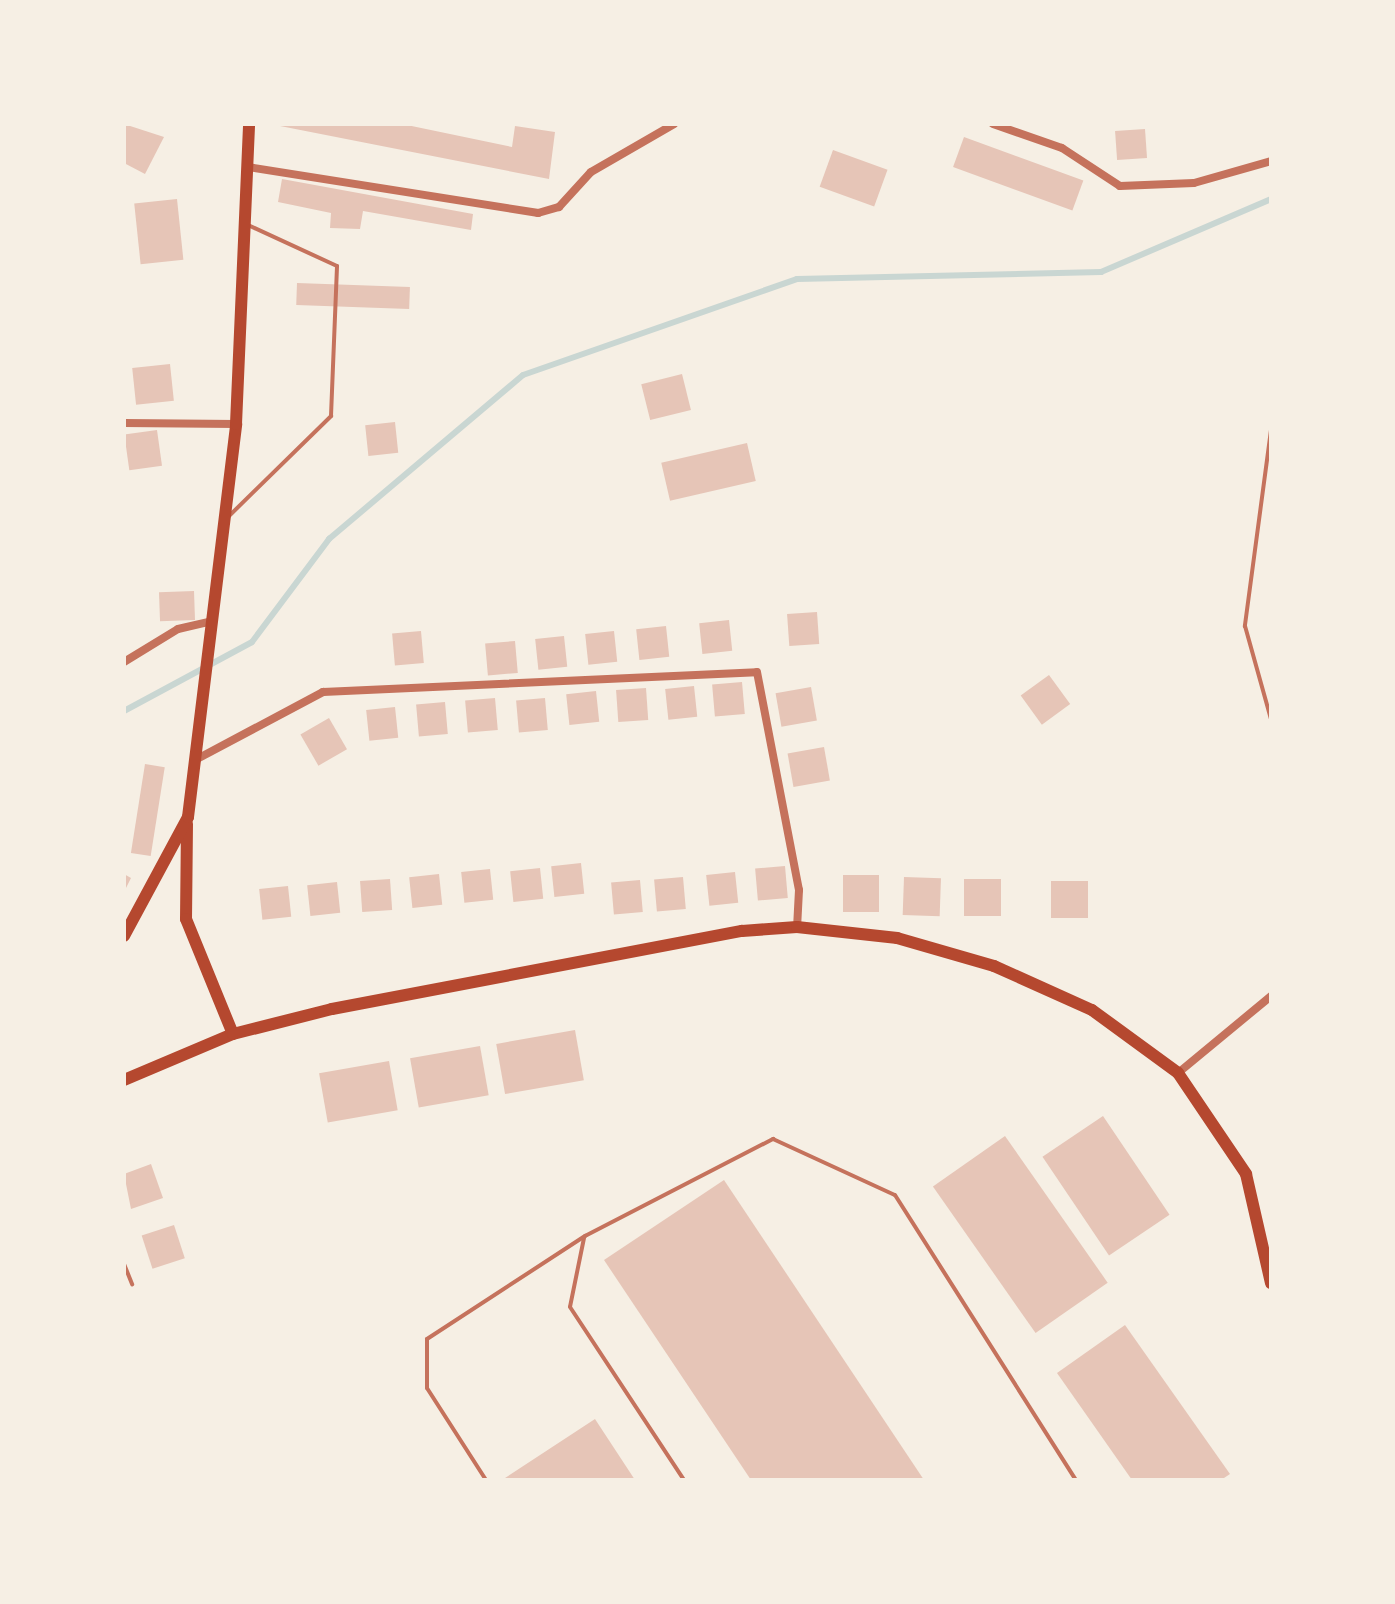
<!DOCTYPE html>
<style>
body{margin:0}
#map{position:relative;width:1395px;height:1604px;overflow:hidden;background:#f6efe4;font-family:Georgia,serif}
div>[style]{position:absolute}
[style*='--x']{left:calc(var(--x)*1px);top:calc(var(--y)*1px);width:calc(var(--w)*1px);rotate:calc(var(--a)*1deg)}
.stream>*{height:6px;margin:-3px;padding:0 3px;transform-origin:3px;border-radius:3px;background:#c9d6d2}
.building>*{inset:0;background:#e6c5b7;transform-origin:0 0}
.service>*{height:4px;margin:-2px;padding:0 2px;transform-origin:2px;border-radius:2px;background:#c5725c}
.minor>*{height:8px;margin:-4px;padding:0 4px;transform-origin:4px;border-radius:4px;background:#c5725c}
.secondary>*{height:12px;margin:-6px;padding:0 6px;transform-origin:6px;border-radius:6px;background:#b5482f}
span{translate:-50% -50%;white-space:nowrap;text-align:center;line-height:1.15;-webkit-text-stroke:8px #f6efe4;paint-order:stroke}
.frame{position:absolute;inset:0;border:126px solid #f6efe4;pointer-events:none}
</style>
<div id="map">
<div class="stream">
<i style="--x:124;--y:711;--w:145;--a:-28.3"></i>
<i style="--x:252;--y:642;--w:129;--a:-53.2"></i>
<i style="--x:329;--y:539;--w:254;--a:-40.2"></i>
<i style="--x:523;--y:375;--w:290;--a:-19.3"></i>
<i style="--x:797;--y:279;--w:304;--a:-1.3"></i>
<i style="--x:1101;--y:272;--w:185;--a:-23.2"></i>
</div>
<div class="building">
<i style="clip-path:polygon(124px 124px,164px 137px,145px 174px,124px 163px)"></i>
<i style="clip-path:polygon(402px 124px,512px 147px,515px 126px,555px 132px,549px 179px,275px 125px)"></i>
<i style="left:1145px;top:129px;width:29px;height:30px;rotate:86deg"></i>
<i style="left:964px;top:137px;width:127px;height:32px;rotate:20deg"></i>
<i style="left:833px;top:150px;width:58px;height:39px;rotate:20deg"></i>
<i style="clip-path:polygon(282px 179px,473px 214px,471px 230px,363px 211px,360px 229px,330px 228px,331px 213px,278px 202px)"></i>
<i style="left:177px;top:199px;width:61px;height:43px;rotate:84deg"></i>
<i style="left:297px;top:283px;width:113px;height:22px;rotate:2deg"></i>
<i style="left:170px;top:364px;width:37px;height:38px;rotate:84deg"></i>
<i style="left:682px;top:374px;width:37px;height:42px;rotate:76deg"></i>
<i style="left:395px;top:422px;width:31px;height:30px;rotate:84deg"></i>
<i style="left:157px;top:430px;width:36px;height:33px;rotate:82deg"></i>
<i style="left:747px;top:443px;width:39px;height:88px;rotate:77deg"></i>
<i style="left:194px;top:591px;width:29px;height:35px;rotate:88deg"></i>
<i style="left:817px;top:612px;width:32px;height:30px;rotate:86deg"></i>
<i style="left:729px;top:620px;width:31px;height:30px;rotate:84deg"></i>
<i style="left:666px;top:626px;width:31px;height:30px;rotate:84deg"></i>
<i style="left:421px;top:631px;width:32px;height:29px;rotate:85deg"></i>
<i style="left:614px;top:631px;width:31px;height:29px;rotate:84deg"></i>
<i style="left:564px;top:636px;width:31px;height:29px;rotate:84deg"></i>
<i style="left:515px;top:641px;width:32px;height:30px;rotate:85deg"></i>
<i style="left:1049px;top:675px;width:36px;height:35px;rotate:54deg"></i>
<i style="left:742px;top:682px;width:32px;height:30px;rotate:85deg"></i>
<i style="left:694px;top:686px;width:31px;height:29px;rotate:84deg"></i>
<i style="left:811px;top:687px;width:34px;height:36px;rotate:80deg"></i>
<i style="left:646px;top:688px;width:32px;height:30px;rotate:86deg"></i>
<i style="left:596px;top:691px;width:31px;height:30px;rotate:84deg"></i>
<i style="left:495px;top:698px;width:32px;height:30px;rotate:85deg"></i>
<i style="left:545px;top:698px;width:32px;height:29px;rotate:85deg"></i>
<i style="left:445px;top:702px;width:32px;height:29px;rotate:85deg"></i>
<i style="left:395px;top:707px;width:31px;height:29px;rotate:84deg"></i>
<i style="left:329px;top:718px;width:36px;height:33px;rotate:60deg"></i>
<i style="left:824px;top:747px;width:34px;height:37px;rotate:80deg"></i>
<i style="left:145px;top:764px;width:20px;height:90px;rotate:9deg"></i>
<i style="left:581px;top:863px;width:31px;height:30px;rotate:84deg"></i>
<i style="left:785px;top:866px;width:32px;height:30px;rotate:85deg"></i>
<i style="left:540px;top:868px;width:31px;height:30px;rotate:84deg"></i>
<i style="left:490px;top:869px;width:31px;height:29px;rotate:84deg"></i>
<i style="left:735px;top:872px;width:31px;height:29px;rotate:84deg"></i>
<i style="clip-path:polygon(124px 874px,131px 878px,124px 892px)"></i>
<i style="left:439px;top:874px;width:31px;height:30px;rotate:84deg"></i>
<i style="left:843px;top:875px;width:36px;height:37px"></i>
<i style="left:683px;top:877px;width:32px;height:29px;rotate:85deg"></i>
<i style="left:904px;top:877px;width:37px;height:38px;rotate:2deg"></i>
<i style="left:390px;top:879px;width:31px;height:30px;rotate:86deg"></i>
<i style="left:964px;top:879px;width:37px;height:37px"></i>
<i style="left:640px;top:880px;width:32px;height:29px;rotate:85deg"></i>
<i style="left:1051px;top:881px;width:37px;height:37px"></i>
<i style="left:337px;top:882px;width:31px;height:30px;rotate:84deg"></i>
<i style="left:288px;top:886px;width:31px;height:29px;rotate:84deg"></i>
<i style="left:575px;top:1030px;width:51px;height:80px;rotate:80deg"></i>
<i style="left:480px;top:1046px;width:50px;height:71px;rotate:80deg"></i>
<i style="left:389px;top:1061px;width:50px;height:71px;rotate:80deg"></i>
<i style="left:1103px;top:1116px;width:119px;height:73px;rotate:56deg"></i>
<i style="left:1005px;top:1136px;width:179px;height:88px;rotate:55deg"></i>
<i style="clip-path:polygon(151px 1164px,163px 1198px,131px 1209px,124px 1174px)"></i>
<i style="clip-path:polygon(724px 1180px,924px 1480px,751px 1480px,604px 1260px)"></i>
<i style="left:174px;top:1225px;width:35px;height:34px;rotate:72deg"></i>
<i style="clip-path:polygon(1125px 1325px,1230px 1474px,1221px 1480px,1132px 1480px,1057px 1373px)"></i>
<i style="clip-path:polygon(595px 1419px,635px 1480px,502px 1480px)"></i>
</div>
<div class="service">
<i style="--x:1271;--y:430;--w:198;--a:97.6"></i>
<i style="--x:1245;--y:626;--w:97;--a:74.4"></i>
<i style="--x:229;--y:516;--w:143;--a:-44.4"></i>
<i style="--x:331;--y:416;--w:150;--a:-87.7"></i>
<i style="--x:337;--y:266;--w:98;--a:-155.3"></i>
<i style="--x:584;--y:1238;--w:70;--a:101.5"></i>
<i style="--x:570;--y:1307;--w:207;--a:56.6"></i>
<i style="--x:124;--y:1264;--w:22;--a:68"></i>
<i style="--x:486;--y:1480;--w:109;--a:-122.7"></i>
<i style="--x:427;--y:1388;--w:49;--a:-90"></i>
<i style="--x:427;--y:1339;--w:189;--a:-33.1"></i>
<i style="--x:585;--y:1236;--w:212;--a:-27.3"></i>
<i style="--x:773;--y:1139;--w:134;--a:24.7"></i>
<i style="--x:895;--y:1195;--w:338;--a:57.6"></i>
</div>
<div class="minor">
<i style="--x:993;--y:124;--w:73;--a:19.2"></i>
<i style="--x:1062;--y:148;--w:69;--a:33.2"></i>
<i style="--x:1120;--y:186;--w:74;--a:-2.3"></i>
<i style="--x:1194;--y:183;--w:80;--a:-15.9"></i>
<i style="--x:248;--y:167;--w:294;--a:9"></i>
<i style="--x:538;--y:213;--w:22;--a:-16"></i>
<i style="--x:559;--y:207;--w:47;--a:-47.6"></i>
<i style="--x:591;--y:172;--w:96;--a:-30"></i>
<i style="--x:124;--y:423;--w:112;--a:0.5"></i>
<i style="--x:124;--y:662;--w:63;--a:-31.4"></i>
<i style="--x:178;--y:629;--w:36;--a:-13"></i>
<i style="--x:197;--y:759;--w:143;--a:-28"></i>
<i style="--x:323;--y:692;--w:434;--a:-2.6"></i>
<i style="--x:757;--y:672;--w:222;--a:79.1"></i>
<i style="--x:799;--y:890;--w:37;--a:93"></i>
<i style="--x:1178;--y:1073;--w:121;--a:-39.6"></i>
</div>
<div class="secondary">
<i style="--x:187;--y:824;--w:95;--a:90.6"></i>
<i style="--x:186;--y:919;--w:124;--a:67.8"></i>
<i style="--x:124;--y:936;--w:135;--a:-61.7"></i>
<i style="--x:188;--y:817;--w:396;--a:-83"></i>
<i style="--x:236;--y:424;--w:300;--a:-87.5"></i>
<i style="--x:124;--y:1080;--w:118;--a:-22.9"></i>
<i style="--x:233;--y:1034;--w:102;--a:-14.2"></i>
<i style="--x:332;--y:1009;--w:417;--a:-10.8"></i>
<i style="--x:742;--y:931;--w:55;--a:-4.2"></i>
<i style="--x:797;--y:927;--w:101;--a:6.3"></i>
<i style="--x:897;--y:938;--w:101;--a:16.1"></i>
<i style="--x:994;--y:966;--w:107;--a:24.2"></i>
<i style="--x:1092;--y:1010;--w:107;--a:36.2"></i>
<i style="--x:1178;--y:1073;--w:122;--a:56"></i>
<i style="--x:1246;--y:1174;--w:112;--a:77.1"></i>
</div>
<div class="frame"></div>
</div>
